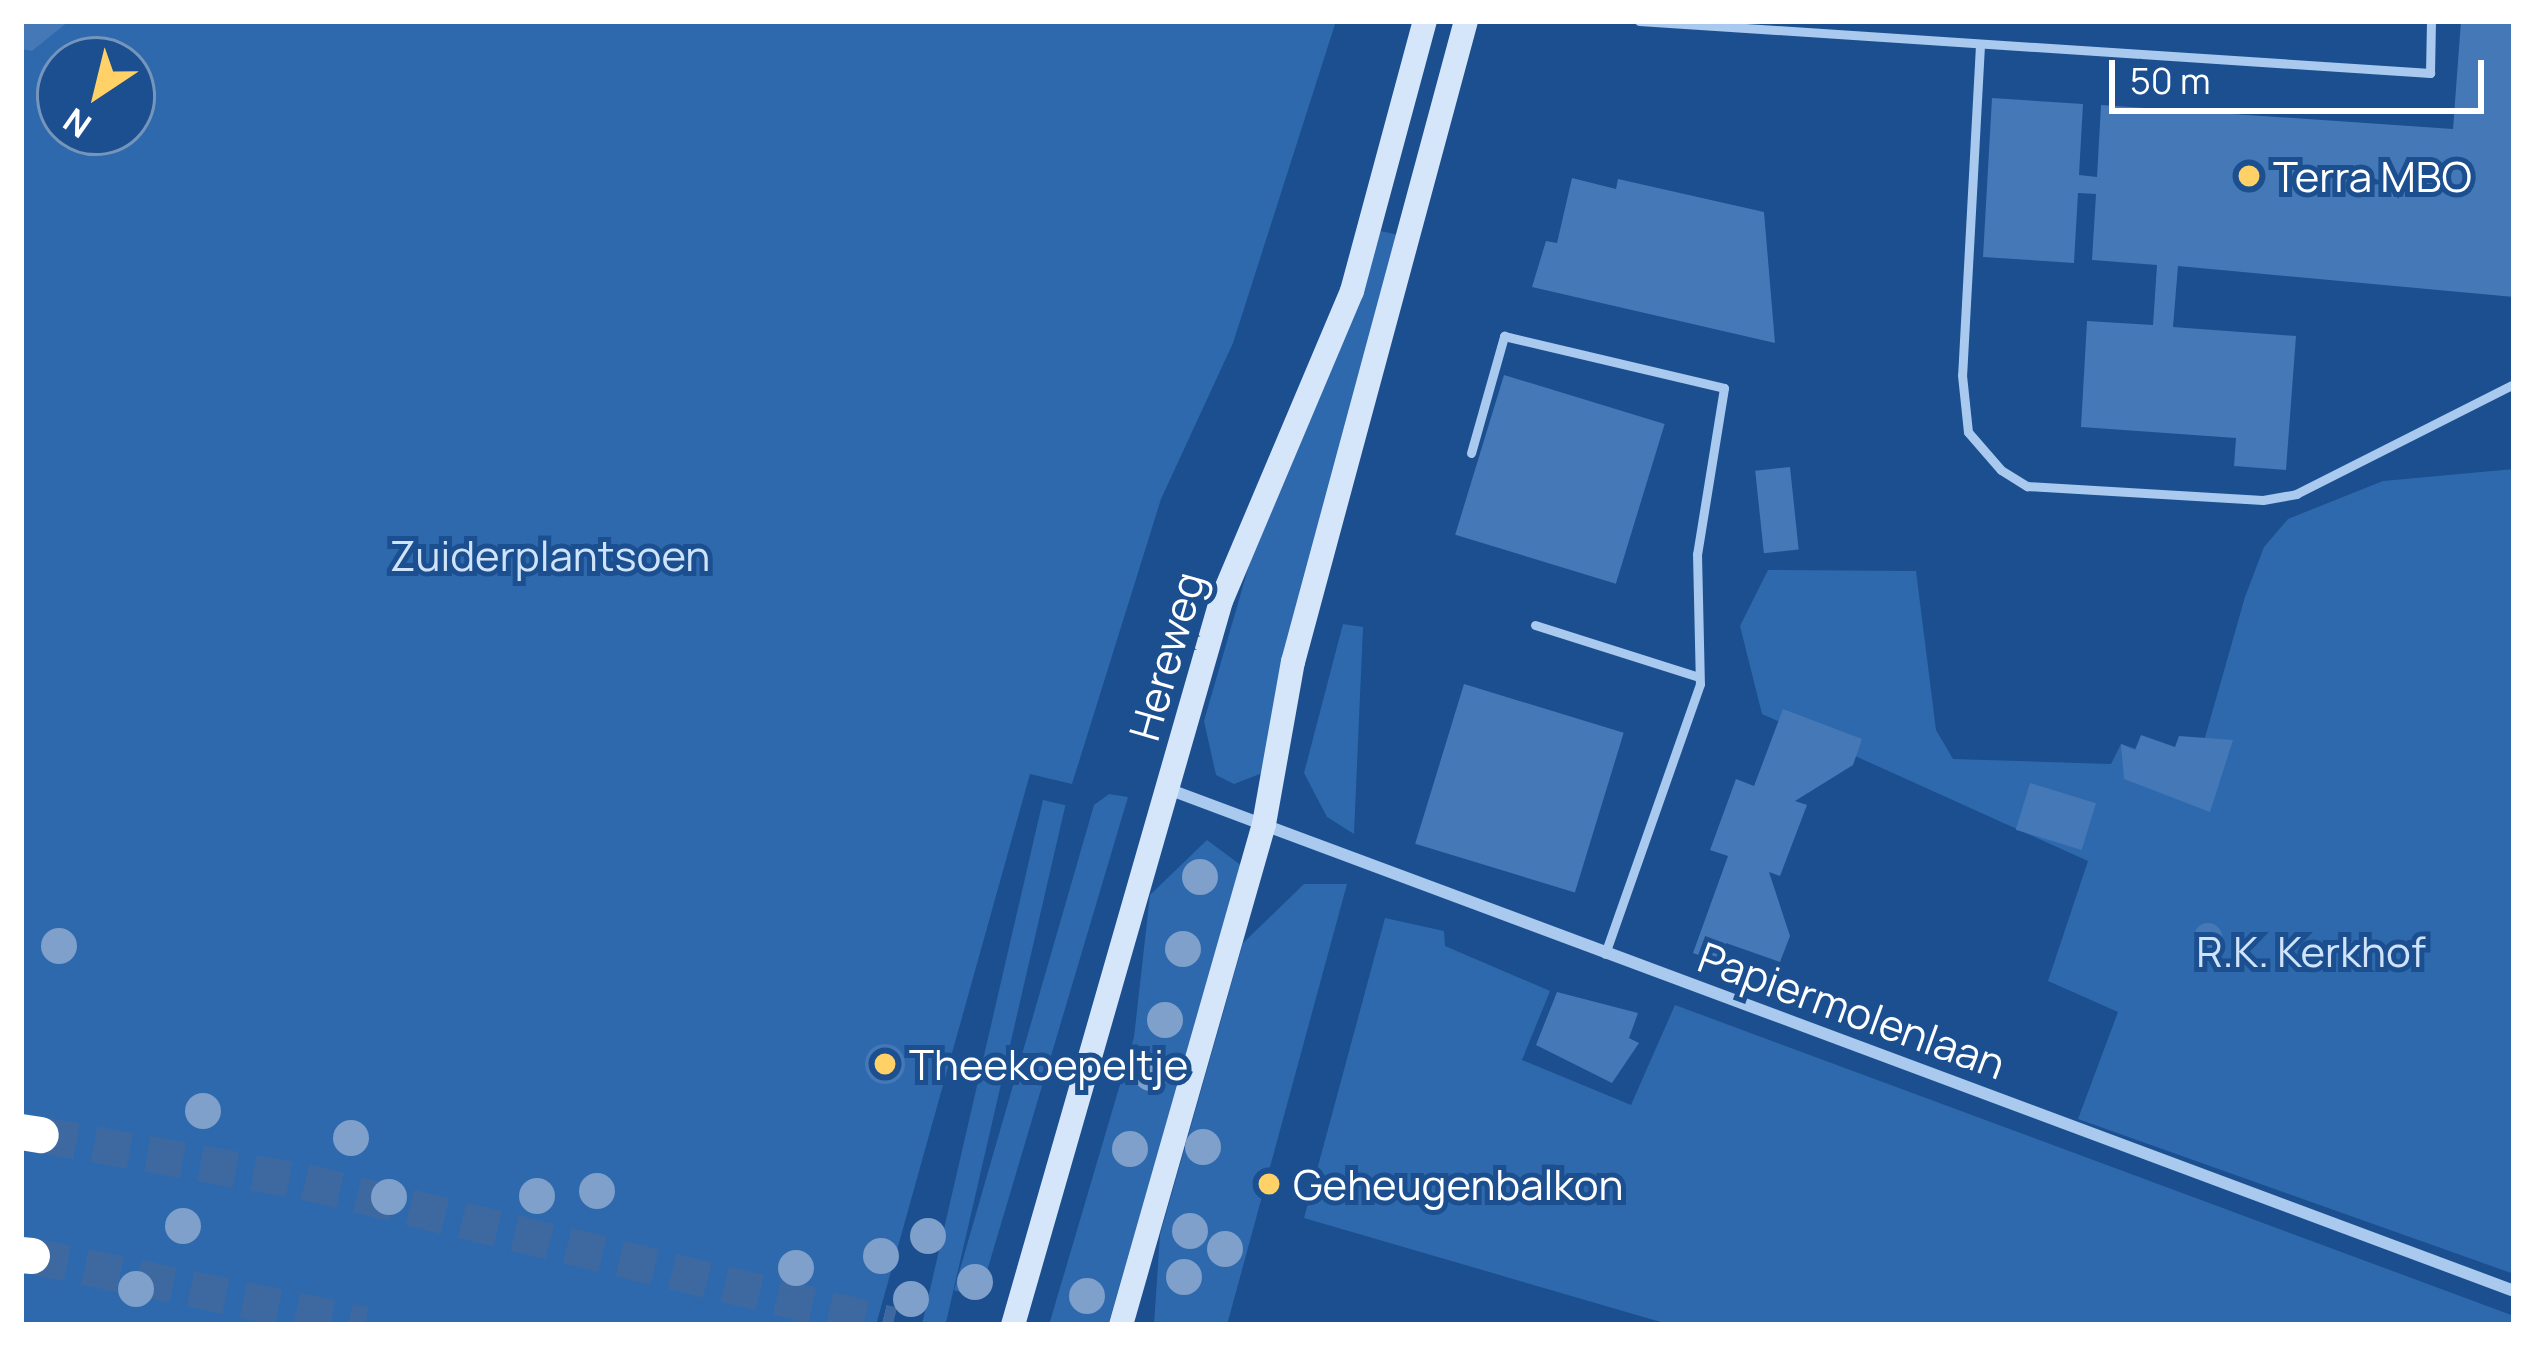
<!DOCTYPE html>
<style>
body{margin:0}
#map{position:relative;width:2535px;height:1346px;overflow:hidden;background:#1b4f8f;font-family:Manrope,sans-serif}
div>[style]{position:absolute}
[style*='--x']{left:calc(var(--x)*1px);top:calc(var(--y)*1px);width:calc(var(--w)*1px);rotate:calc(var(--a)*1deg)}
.green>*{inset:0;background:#2e69ad;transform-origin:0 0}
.building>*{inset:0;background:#4478b7;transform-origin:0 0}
.round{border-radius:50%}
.highway-tunnel>*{height:36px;margin-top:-18px;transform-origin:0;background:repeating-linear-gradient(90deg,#3d69a0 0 36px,transparent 0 54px)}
.lane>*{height:9px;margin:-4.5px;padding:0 4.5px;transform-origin:4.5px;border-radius:4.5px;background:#a9c9ee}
.street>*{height:12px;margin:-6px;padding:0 6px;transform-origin:6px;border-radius:6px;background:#a9c9ee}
.secondary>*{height:24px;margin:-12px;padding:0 12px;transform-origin:12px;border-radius:12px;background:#d6e6fa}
.highway>*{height:36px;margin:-18px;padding:0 18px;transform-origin:18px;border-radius:18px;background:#fff}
.trees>*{width:36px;height:36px;margin:-18px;border-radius:50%;background:#7ea0ca}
.dots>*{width:33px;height:33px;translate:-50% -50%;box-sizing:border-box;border:6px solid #1b4f8f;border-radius:50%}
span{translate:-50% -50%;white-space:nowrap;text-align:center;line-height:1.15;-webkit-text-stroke:10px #1b4f8f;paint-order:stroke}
.poi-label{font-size:42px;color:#fff}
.left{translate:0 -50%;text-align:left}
.park-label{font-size:42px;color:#cfe3fa}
.street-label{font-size:42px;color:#fff}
.frame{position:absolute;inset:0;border:24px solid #fff;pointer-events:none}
.north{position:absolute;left:36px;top:36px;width:120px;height:120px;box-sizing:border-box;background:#1b4f8f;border:3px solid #7695bc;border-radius:50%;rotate:215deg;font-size:33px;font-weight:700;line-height:48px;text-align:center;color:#fff}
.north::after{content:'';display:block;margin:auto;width:42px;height:54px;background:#ffd166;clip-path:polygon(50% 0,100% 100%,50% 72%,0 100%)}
.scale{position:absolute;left:2109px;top:60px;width:375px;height:54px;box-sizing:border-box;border:6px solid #fff;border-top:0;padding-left:15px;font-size:36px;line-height:42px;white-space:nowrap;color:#fff;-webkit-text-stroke:9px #1b4f8f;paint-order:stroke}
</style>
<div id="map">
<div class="green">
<i style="clip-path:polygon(evenodd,21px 21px,1336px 21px,1233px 343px,1161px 499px,1072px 784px,1030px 774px,876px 1325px,21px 1325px,21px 21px,60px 60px,132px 60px,132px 132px,60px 132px,60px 60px)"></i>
<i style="clip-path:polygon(1380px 231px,1399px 235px,1265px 772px,1234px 784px,1216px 775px,1204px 721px,1256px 541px)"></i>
<i style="clip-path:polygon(2514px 469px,2514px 1274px,2078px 1119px,2118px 1012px,2048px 981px,2088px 861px,1762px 714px,1740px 626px,1768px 570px,1916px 571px,1936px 730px,1953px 759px,2111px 764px,2121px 744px,2196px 769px,2245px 597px,2264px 547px,2288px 519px,2383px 481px)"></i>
<i style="clip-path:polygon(1343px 624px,1363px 627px,1354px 834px,1327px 817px,1304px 773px)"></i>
<i style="clip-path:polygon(1109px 794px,1128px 797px,979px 1298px,954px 1290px,1094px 805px)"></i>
<i style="left:1043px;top:800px;width:23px;height:547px;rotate:13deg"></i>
<i style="clip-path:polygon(1207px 840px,1242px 866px,1108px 1325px,1049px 1325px,1134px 1037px,1150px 895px)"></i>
<i style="clip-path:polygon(1304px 884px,1347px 884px,1227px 1325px,1154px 1325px,1160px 1235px,1243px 943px)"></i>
<i style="clip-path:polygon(1385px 918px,1444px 931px,1445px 946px,1550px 991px,1522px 1060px,1631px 1105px,1675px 1005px,2514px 1316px,2514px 1325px,1671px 1325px,1304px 1218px)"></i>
</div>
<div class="building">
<i style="clip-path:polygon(21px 21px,69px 21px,32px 51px,21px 49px)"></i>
<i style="clip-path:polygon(2461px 21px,2514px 21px,2514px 297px,2178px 266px,2173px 327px,2296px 336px,2286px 470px,2234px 466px,2236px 438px,2081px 427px,2087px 321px,2153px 325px,2157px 265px,2092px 260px,2096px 194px,2078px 193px,2074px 263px,1983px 257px,1992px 98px,2083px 104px,2079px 175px,2097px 177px,2101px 105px,2453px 129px)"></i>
<i style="clip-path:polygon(1572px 178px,1616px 189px,1618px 179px,1764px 212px,1775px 343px,1532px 287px,1546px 241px,1557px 243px)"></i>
<i style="left:1504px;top:375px;width:168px;height:167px;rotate:17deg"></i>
<i style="left:1790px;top:467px;width:83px;height:35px;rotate:84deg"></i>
<i style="left:1464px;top:684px;width:167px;height:167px;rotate:17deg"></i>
<i style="clip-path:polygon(1783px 709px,1862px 739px,1853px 765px,1795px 801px,1807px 805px,1780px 876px,1769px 872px,1790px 936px,1780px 962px,1726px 943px,1718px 962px,1693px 953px,1728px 856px,1710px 850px,1736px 779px,1754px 786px)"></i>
<i style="clip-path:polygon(2141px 735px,2175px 747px,2179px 736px,2233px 740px,2210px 812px,2124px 779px,2121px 744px,2135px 750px)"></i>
<i style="left:2030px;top:783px;width:69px;height:49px;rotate:17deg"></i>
<i class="round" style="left:2194px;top:923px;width:28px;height:28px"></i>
<i style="clip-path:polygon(1557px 992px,1638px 1013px,1629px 1038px,1639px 1043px,1612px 1083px,1536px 1045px)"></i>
<i class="round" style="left:865px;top:1044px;width:40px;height:40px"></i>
</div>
<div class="highway-tunnel">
<i style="--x:41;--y:1135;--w:268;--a:10.1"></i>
<i style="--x:305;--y:1182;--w:605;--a:13.67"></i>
<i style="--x:32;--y:1256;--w:340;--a:11.7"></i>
</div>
<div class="lane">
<i style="--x:1639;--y:21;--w:793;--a:3.76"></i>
<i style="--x:2430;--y:73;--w:52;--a:-88.9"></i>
<i style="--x:1980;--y:45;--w:330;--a:93.1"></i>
<i style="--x:1962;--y:375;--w:57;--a:84"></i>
<i style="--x:1968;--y:432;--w:50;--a:49"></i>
<i style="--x:2001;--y:470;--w:31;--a:32"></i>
<i style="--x:2027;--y:486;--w:236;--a:3.4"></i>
<i style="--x:2263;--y:500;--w:34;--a:-10"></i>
<i style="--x:2296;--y:494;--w:244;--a:-26.8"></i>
<i style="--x:1471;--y:453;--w:122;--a:-74.2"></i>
<i style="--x:1504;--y:336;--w:226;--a:13.3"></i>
<i style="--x:1724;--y:388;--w:168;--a:99.2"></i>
<i style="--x:1697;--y:554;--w:130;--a:88.7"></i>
<i style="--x:1700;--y:684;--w:286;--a:109.4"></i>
<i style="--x:1535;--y:625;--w:172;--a:17.6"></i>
</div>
<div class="street">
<i style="--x:1168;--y:789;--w:1437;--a:20.45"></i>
</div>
<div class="secondary">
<i style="--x:1013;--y:1325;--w:753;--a:-73.97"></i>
<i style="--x:1221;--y:601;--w:337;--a:-67.1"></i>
<i style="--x:1352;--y:291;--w:280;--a:-74.9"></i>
<i style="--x:1121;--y:1325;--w:521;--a:-74.07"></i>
<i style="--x:1264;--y:824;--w:165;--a:-79.9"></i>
<i style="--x:1293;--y:662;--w:664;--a:-74.9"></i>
</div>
<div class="highway">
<i style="--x:21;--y:1132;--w:20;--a:9"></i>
<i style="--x:21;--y:1255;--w:11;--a:5"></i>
</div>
<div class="trees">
<i style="left:1200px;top:877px"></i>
<i style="left:59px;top:946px"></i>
<i style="left:1183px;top:949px"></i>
<i style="left:1165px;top:1020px"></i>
<i style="left:1151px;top:1073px"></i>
<i style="left:203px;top:1111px"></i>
<i style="left:351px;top:1138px"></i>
<i style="left:1203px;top:1147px"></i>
<i style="left:1130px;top:1149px"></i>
<i style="left:597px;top:1191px"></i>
<i style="left:537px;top:1196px"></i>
<i style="left:389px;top:1197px"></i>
<i style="left:183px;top:1226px"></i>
<i style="left:1190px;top:1231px"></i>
<i style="left:928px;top:1236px"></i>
<i style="left:1225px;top:1249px"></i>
<i style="left:881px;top:1256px"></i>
<i style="left:796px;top:1268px"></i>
<i style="left:1184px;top:1277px"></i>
<i style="left:975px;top:1282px"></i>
<i style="left:136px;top:1289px"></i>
<i style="left:1087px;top:1296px"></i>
<i style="left:911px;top:1299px"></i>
</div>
<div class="dots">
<i style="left:2249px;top:176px;background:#ffd166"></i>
<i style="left:885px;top:1064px;background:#ffd166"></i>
<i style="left:1269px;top:1184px;background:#ffd166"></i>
</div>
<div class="poi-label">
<span class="left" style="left:2273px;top:176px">Terra MBO</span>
<span class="left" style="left:909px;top:1064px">Theekoepeltje</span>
<span class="left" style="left:1293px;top:1184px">Geheugenbalkon</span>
</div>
<div class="park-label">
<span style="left:550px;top:555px">Zuiderplantsoen</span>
<span style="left:2311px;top:951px">R.K. Kerkhof</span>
</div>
<div class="street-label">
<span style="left:1166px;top:656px;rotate:-74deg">Hereweg</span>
<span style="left:1852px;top:1010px;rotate:20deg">Papiermolenlaan</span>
</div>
<div class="frame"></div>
<div class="north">N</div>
<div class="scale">50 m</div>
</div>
